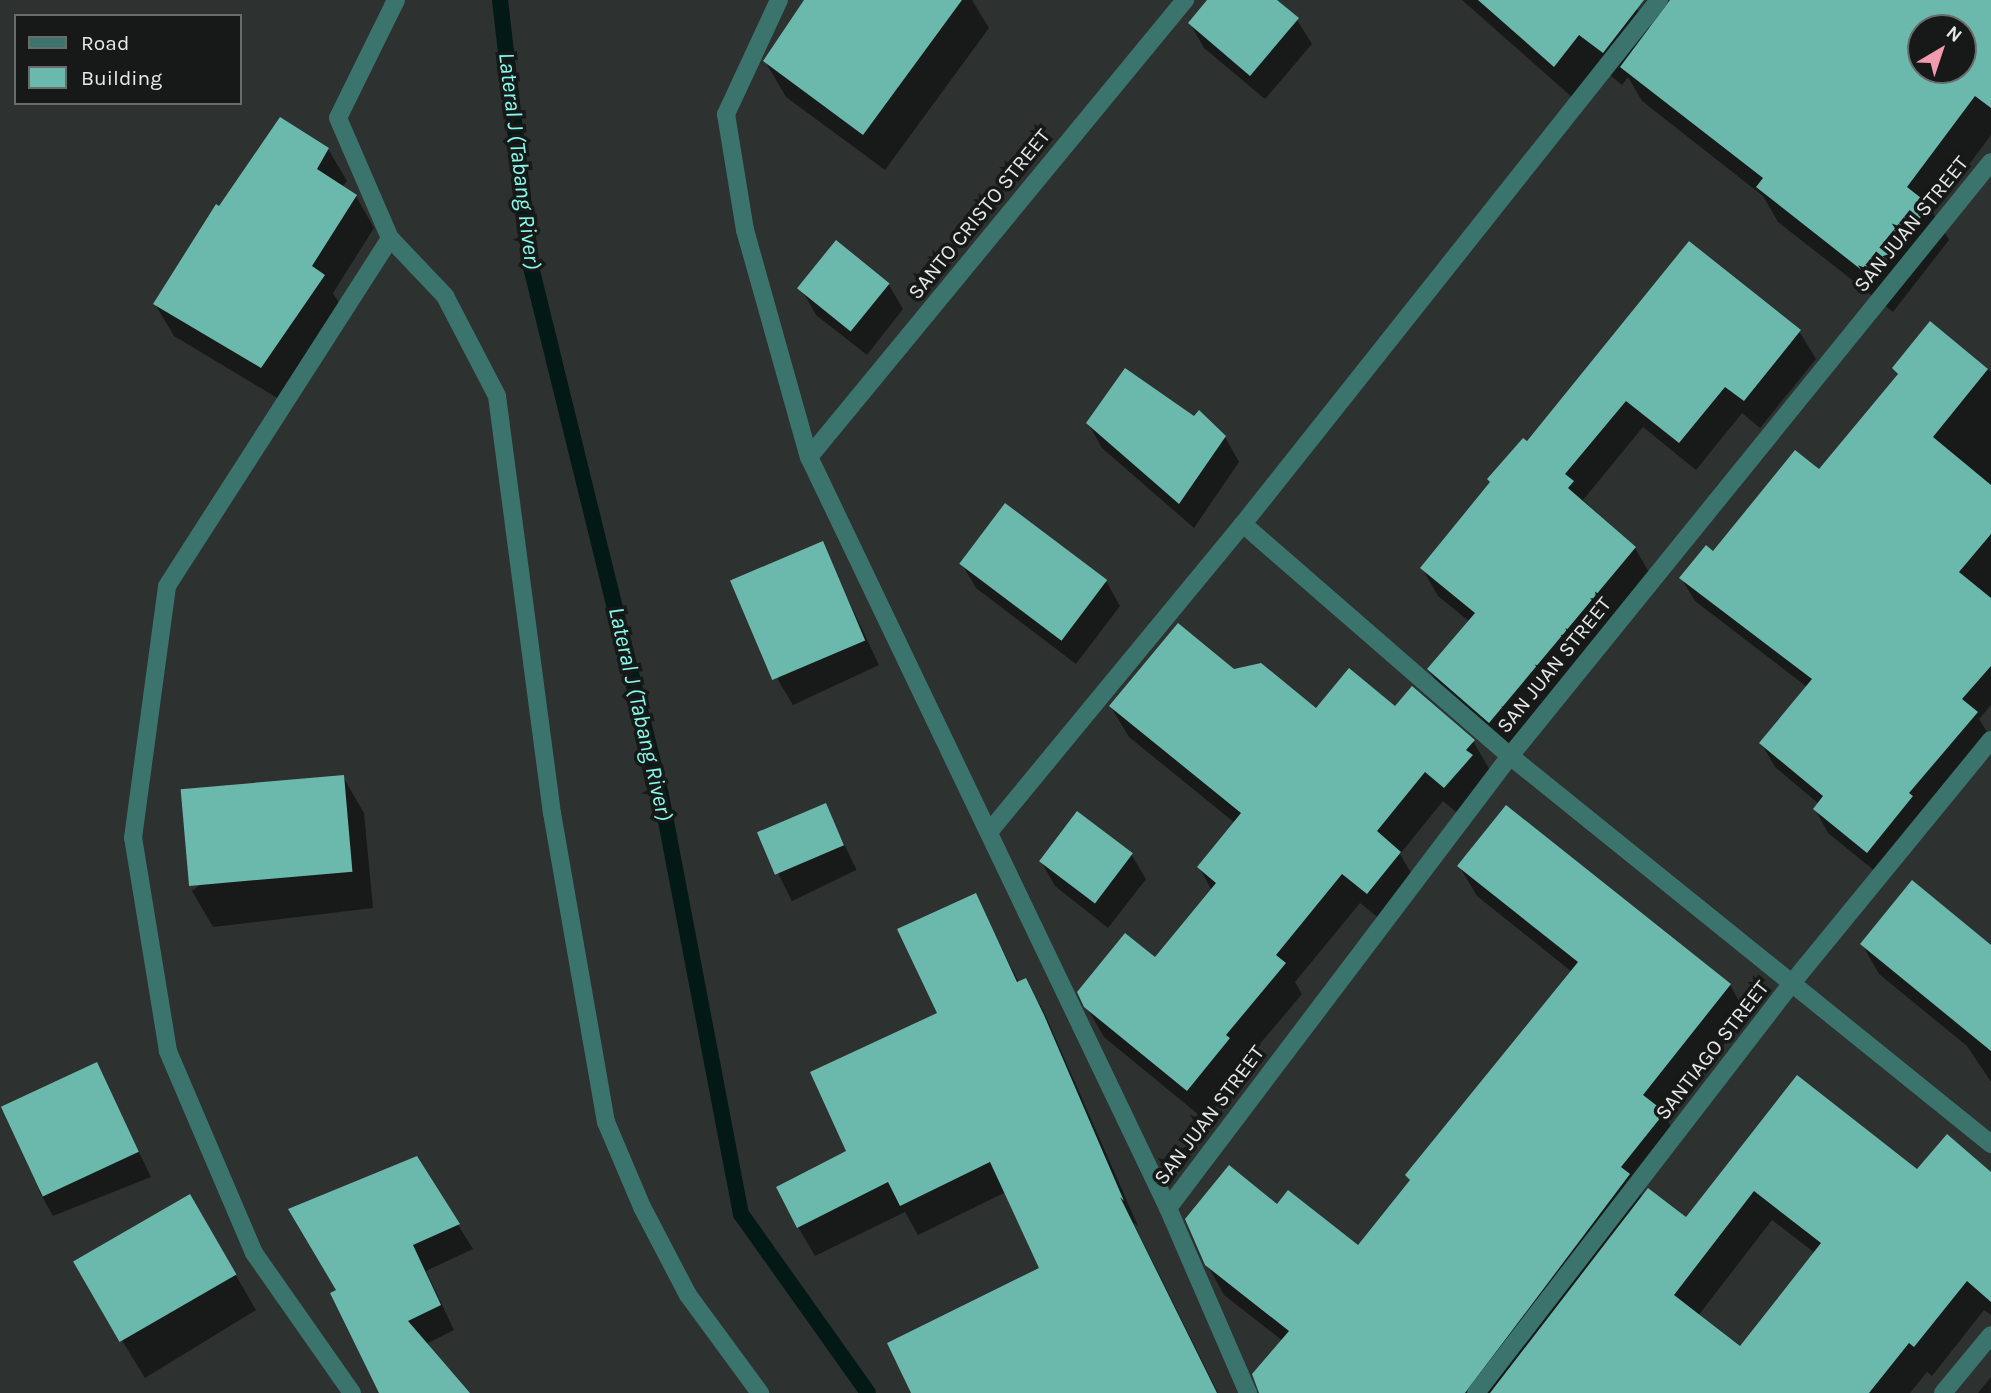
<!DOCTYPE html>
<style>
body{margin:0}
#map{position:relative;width:1991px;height:1393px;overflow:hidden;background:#2d3130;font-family:Karla,sans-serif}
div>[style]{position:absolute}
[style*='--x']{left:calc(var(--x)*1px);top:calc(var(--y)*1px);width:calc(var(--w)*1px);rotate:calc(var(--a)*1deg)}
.shadow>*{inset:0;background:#0007;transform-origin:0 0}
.stream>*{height:16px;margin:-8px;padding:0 8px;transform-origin:8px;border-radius:8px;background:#021916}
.building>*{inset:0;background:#6bb8ad;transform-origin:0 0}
.minor>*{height:18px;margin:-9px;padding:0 9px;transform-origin:9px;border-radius:9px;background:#3a746d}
span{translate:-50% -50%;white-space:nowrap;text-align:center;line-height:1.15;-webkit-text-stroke:7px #171918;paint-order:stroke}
.street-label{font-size:21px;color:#e7e9e9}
.water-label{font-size:23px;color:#86faeb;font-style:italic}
.legend{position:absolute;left:14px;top:14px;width:228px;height:91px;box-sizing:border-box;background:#171918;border:2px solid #6a6c6c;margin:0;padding:9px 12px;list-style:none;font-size:21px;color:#e7e9e9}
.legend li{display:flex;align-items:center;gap:14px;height:35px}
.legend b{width:35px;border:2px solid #6a6c6c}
.north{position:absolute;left:1907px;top:14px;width:70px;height:70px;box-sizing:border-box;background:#171918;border:2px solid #6a6c6c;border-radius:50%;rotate:39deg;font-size:19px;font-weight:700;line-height:28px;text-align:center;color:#e7e9e9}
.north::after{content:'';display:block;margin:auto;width:24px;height:32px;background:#f29aae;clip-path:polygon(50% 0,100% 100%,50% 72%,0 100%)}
</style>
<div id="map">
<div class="shadow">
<i style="clip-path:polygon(807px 0,972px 0,989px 28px,885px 170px,786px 97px,765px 61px)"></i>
<i style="clip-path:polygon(1209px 0,1274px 0,1297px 20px,1312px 44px,1265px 99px,1204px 48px,1190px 23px)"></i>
<i style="clip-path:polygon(evenodd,1462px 0,1630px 0,1652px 30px,1688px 0,1991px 0,1991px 135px,1933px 213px,1949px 240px,1893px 312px,1778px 222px,1763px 196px,1642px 101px,1628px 77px,1622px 85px,1599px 66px,1574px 99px,1462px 0,1921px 28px,1963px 28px,1963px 70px,1921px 70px,1921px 28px)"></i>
<i style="clip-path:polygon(328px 149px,347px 181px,342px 187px,356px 196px,374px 228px,333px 293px,342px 308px,279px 399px,174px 336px,155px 304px,220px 208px)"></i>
<i style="clip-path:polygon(836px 243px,889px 285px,903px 309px,867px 355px,816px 315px,802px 290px)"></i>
<i style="clip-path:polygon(1689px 244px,1799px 331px,1816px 359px,1760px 428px,1742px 413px,1696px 470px,1643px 427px,1583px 500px,1635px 548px,1651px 576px,1506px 750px,1445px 697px,1429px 669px,1470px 622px,1438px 596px,1422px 568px)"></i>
<i style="clip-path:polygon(1930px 324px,1991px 372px,1991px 705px,1979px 719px,1990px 737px,1881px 876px,1828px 833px,1815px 809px,1819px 804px,1775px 767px,1761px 743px,1807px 687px,1695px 601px,1681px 578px,1820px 472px,1898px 376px,1894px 369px)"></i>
<i style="clip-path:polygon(1088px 423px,1225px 437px,1239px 462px,1194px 528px,1102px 448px)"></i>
<i style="clip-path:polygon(822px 544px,879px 665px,793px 705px,778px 680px)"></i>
<i style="clip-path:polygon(962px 564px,1106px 581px,1120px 606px,1076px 664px,976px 588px)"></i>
<i style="clip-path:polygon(1234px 671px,1316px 710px,1395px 708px,1473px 741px,1491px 772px,1462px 817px,1443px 801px,1400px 854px,1417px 883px,1385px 923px,1360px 903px,1295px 982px,1302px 994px,1243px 1064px,1246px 1069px,1205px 1120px,1104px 1037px,1086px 1006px,1155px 959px,1212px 891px,1199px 867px,1235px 823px,1129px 737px,1111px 707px)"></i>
<i style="clip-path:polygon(343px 777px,364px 813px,373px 908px,213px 927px,192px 891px)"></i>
<i style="left:825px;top:805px;width:72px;height:72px;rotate:64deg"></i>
<i style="clip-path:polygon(1131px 854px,1146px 879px,1108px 928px,1055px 886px,1041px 861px)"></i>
<i style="clip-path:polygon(evenodd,1459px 866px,1730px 985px,1747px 1015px,1666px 1118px,1680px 1143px,1640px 1194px,1643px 1198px,1686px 1219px,1798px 1078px,1917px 1171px,1991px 1174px,1991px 1315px,1984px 1310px,1932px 1376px,1927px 1372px,1910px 1393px,1261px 1393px,1283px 1341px,1224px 1295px,1207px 1264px,1278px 1207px,1358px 1248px,1411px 1182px,1407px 1175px,1572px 972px,1477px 896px,1459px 866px,1772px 1220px,1815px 1253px,1740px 1348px,1698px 1316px,1772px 1220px)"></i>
<i style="clip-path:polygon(975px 895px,1019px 983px,1025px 980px,1043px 1010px,1138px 1226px,1133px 1222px,1218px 1393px,914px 1393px,1041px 1269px,1006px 1192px,918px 1235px,905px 1212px,815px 1256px,798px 1227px,939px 1014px)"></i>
<i style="clip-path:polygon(1862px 944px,1991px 947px,1991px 1082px,1967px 1046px,1879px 974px)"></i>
<i style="clip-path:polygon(96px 1064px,151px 1177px,53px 1216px,39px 1191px)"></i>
<i style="clip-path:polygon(416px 1158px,473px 1249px,426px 1271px,454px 1330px,426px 1344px,468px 1393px,381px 1393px,338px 1291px)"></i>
<i style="clip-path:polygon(235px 1274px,256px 1310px,145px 1378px,96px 1298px)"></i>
<i style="clip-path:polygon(1991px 1377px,1991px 1393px,1978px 1393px)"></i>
</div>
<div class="stream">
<i style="--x:500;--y:0;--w:269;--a:83.4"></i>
<i style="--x:531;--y:267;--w:544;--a:76.17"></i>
<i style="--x:661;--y:795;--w:427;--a:79.2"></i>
<i style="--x:741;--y:1214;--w:219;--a:54.6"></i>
</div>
<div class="building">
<i style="clip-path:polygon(804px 0,962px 0,863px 135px,763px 61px)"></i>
<i style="clip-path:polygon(1207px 0,1277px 0,1299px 18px,1250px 76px,1188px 23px)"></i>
<i style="clip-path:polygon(1478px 0,1644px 0,1603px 53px,1579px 35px,1554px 67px)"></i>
<i style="clip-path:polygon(evenodd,1670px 0,1991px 0,1991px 108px,1975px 96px,1907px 187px,1930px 205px,1873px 279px,1756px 187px,1763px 178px,1620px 67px,1670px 0,1921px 28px,1963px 28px,1963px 70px,1921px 70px,1921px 28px)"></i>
<i style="clip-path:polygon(280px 117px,329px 148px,317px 169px,357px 195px,312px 266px,325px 275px,261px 368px,153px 304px,216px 204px,219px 206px)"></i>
<i style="left:836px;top:240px;width:69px;height:62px;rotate:39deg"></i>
<i style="clip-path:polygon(1689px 241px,1801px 330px,1744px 401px,1725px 387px,1679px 443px,1626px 401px,1565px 474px,1574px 481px,1568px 488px,1636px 547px,1489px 723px,1427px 669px,1475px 613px,1420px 568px,1490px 482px,1487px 479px,1523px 438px,1527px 441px)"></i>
<i style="clip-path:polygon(1930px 321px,1988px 369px,1933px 437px,1991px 485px,1991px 534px,1959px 572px,1991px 598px,1991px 666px,1962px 699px,1978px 712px,1909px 793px,1913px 796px,1867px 853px,1813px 809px,1823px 796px,1759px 743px,1812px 679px,1679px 578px,1706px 545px,1713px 551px,1795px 450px,1819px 469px,1898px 374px,1892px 368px)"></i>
<i style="clip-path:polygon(1125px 368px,1194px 416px,1199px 410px,1226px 436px,1179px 504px,1086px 423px)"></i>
<i style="left:1005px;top:503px;width:128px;height:76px;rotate:37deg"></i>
<i style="left:823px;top:541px;width:108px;height:101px;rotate:67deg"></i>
<i style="clip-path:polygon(1178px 623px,1234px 669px,1261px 663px,1316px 708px,1349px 668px,1395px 706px,1412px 686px,1475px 740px,1466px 750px,1473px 755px,1444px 788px,1425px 772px,1377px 831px,1401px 852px,1367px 894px,1342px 874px,1276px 955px,1286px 963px,1226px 1035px,1230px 1038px,1187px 1091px,1084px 1007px,1077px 992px,1125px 933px,1155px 957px,1216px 883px,1197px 867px,1241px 813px,1109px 706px)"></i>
<i style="left:344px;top:775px;width:97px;height:164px;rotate:85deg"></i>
<i style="left:826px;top:803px;width:46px;height:75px;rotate:67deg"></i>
<i style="clip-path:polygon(1506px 805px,1731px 984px,1643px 1095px,1665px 1112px,1621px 1167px,1630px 1174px,1465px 1393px,1259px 1393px,1252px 1374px,1289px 1331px,1205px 1265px,1185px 1219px,1229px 1165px,1277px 1204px,1288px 1190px,1358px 1245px,1410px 1180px,1405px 1175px,1578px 962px,1457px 866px)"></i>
<i style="left:1077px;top:811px;width:70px;height:63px;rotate:37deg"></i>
<i style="clip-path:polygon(1912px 880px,1991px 945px,1991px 1051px,1860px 944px)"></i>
<i style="clip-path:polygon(976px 893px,1017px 982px,1026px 978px,1044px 1015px,1124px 1201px,1120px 1197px,1217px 1393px,911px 1393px,887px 1343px,1039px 1268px,990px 1162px,900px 1206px,888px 1182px,797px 1228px,776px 1187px,846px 1151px,810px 1072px,937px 1013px,897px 929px)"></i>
<i style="left:97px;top:1062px;width:99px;height:106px;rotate:65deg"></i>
<i style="clip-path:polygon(evenodd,1797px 1075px,1917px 1169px,1947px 1134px,1991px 1172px,1991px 1302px,1967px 1281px,1914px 1347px,1909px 1343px,1869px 1393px,1490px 1393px,1648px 1188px,1686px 1217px,1797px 1075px,1754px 1191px,1821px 1243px,1740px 1346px,1674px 1295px,1754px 1191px)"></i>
<i style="clip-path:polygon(417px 1156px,460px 1224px,413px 1245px,441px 1305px,408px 1321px,470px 1393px,379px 1393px,330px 1293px,336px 1290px,288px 1209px)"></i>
<i style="left:190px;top:1194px;width:93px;height:135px;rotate:60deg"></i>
</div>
<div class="minor">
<i style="--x:396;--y:0;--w:131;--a:116.2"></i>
<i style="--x:338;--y:118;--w:131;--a:66.6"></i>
<i style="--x:390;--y:238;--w:80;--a:46.5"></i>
<i style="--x:445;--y:296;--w:113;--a:62.5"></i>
<i style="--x:497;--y:396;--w:421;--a:82.5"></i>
<i style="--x:552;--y:813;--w:314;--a:80.1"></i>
<i style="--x:606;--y:1122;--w:92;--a:67"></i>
<i style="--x:642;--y:1207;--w:99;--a:62.4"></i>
<i style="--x:688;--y:1295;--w:122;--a:53.7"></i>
<i style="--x:779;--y:0;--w:126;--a:114.9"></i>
<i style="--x:726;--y:114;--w:118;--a:80.7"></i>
<i style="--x:745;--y:230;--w:236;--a:74.3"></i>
<i style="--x:809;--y:457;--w:832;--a:64.45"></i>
<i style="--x:1168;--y:1208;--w:202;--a:66.6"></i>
<i style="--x:809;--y:457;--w:592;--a:-50.55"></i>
<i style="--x:1243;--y:524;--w:354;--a:41"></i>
<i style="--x:1510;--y:756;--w:618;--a:38.89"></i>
<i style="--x:989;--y:832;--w:399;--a:-50.5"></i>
<i style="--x:1243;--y:524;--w:669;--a:-51.55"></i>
<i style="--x:1168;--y:1208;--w:567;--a:-52.89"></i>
<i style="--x:1510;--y:756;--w:764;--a:-51"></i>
<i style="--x:352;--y:1393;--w:171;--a:-125"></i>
<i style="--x:254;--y:1253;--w:220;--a:-113.1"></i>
<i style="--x:168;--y:1051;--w:216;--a:-99.3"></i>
<i style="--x:133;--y:838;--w:254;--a:-82.3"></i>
<i style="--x:167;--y:586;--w:413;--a:-57.3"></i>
<i style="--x:1476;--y:1393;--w:518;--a:-52.38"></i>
<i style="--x:1792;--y:983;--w:314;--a:-50.7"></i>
<i style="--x:1943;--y:1393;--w:75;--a:-50.4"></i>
</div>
<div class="street-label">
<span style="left:979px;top:214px;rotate:-51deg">SANTO CRISTO STREET</span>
<span style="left:1911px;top:224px;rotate:-51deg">SAN JUAN STREET</span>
<span style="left:1554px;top:665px;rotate:-51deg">SAN JUAN STREET</span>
<span style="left:1712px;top:1050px;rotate:-52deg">SANTIAGO STREET</span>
<span style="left:1209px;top:1115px;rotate:-53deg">SAN JUAN STREET</span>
</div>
<div class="water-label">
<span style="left:519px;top:161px;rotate:83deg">Lateral J (Tabang River)</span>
<span style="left:640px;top:714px;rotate:77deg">Lateral J (Tabang River)</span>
</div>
<ul class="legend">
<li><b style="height:9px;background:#3a746d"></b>Road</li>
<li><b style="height:19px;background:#6bb8ad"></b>Building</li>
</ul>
<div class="north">N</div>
</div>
